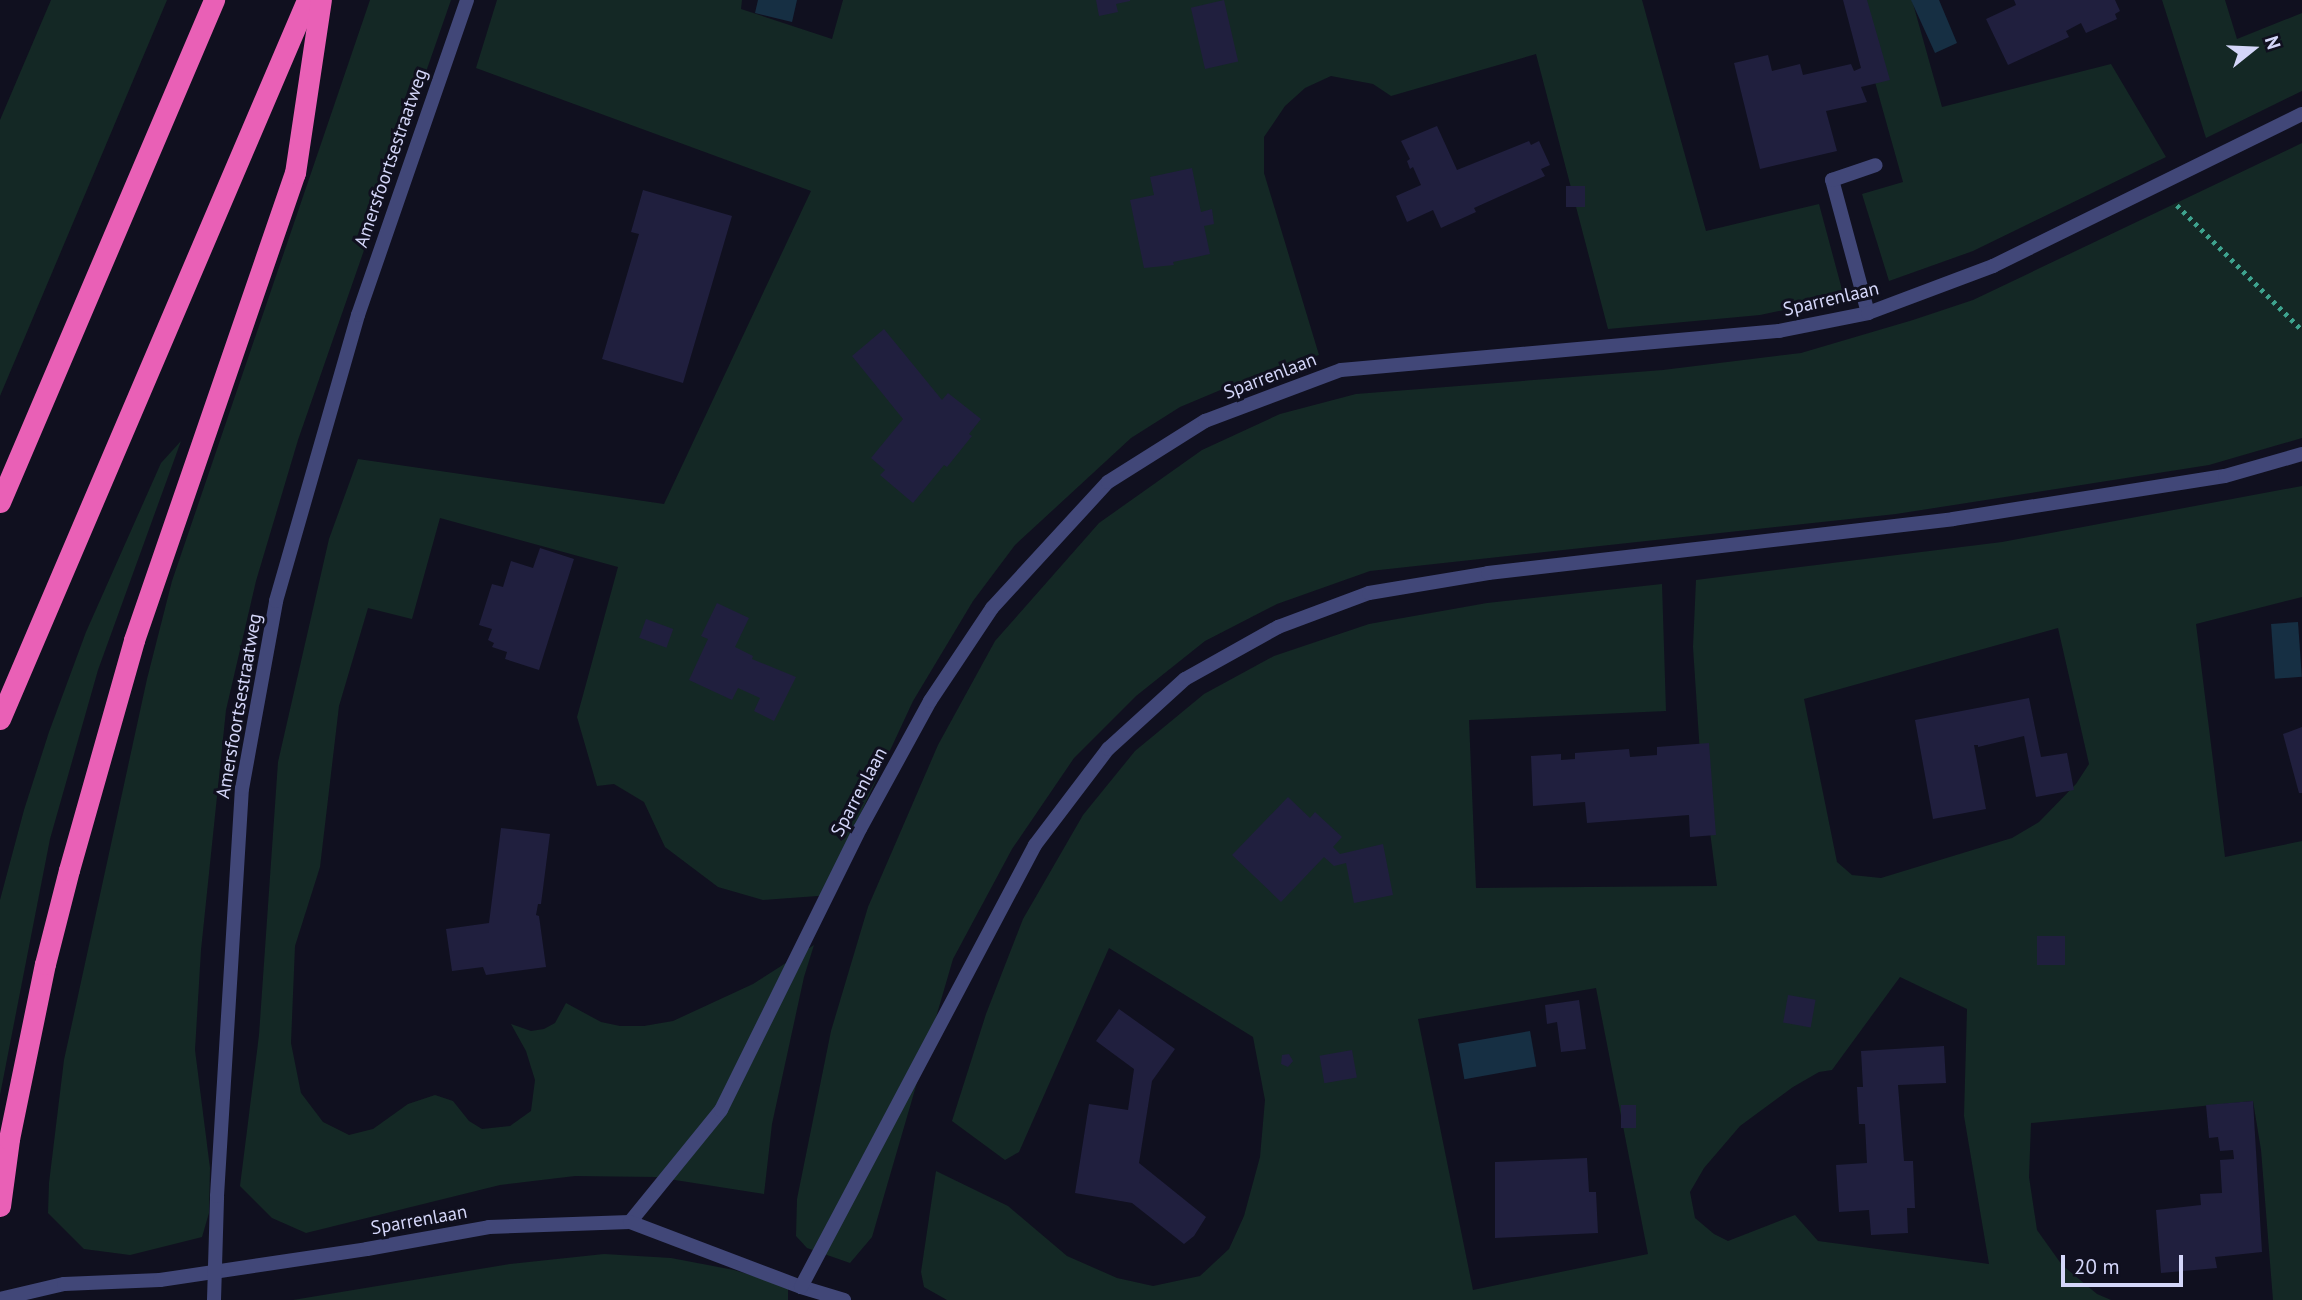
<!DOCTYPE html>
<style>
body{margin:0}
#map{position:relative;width:2302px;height:1300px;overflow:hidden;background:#10101f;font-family:"PT Sans",sans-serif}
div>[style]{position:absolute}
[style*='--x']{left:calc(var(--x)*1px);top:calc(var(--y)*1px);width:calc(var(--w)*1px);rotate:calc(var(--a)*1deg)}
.green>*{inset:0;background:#142825}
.water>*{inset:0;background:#162f43;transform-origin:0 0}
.building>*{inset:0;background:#201f3e;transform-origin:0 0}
.path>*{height:4.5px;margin-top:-2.25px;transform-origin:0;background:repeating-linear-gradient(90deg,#3ea38e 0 3.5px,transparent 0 8.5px)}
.service>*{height:14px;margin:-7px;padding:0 7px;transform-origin:7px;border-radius:7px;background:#414778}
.minor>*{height:14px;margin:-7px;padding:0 7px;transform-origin:7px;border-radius:7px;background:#414778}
.motorway>*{height:21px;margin:-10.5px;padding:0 10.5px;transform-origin:10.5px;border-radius:10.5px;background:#e960b6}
span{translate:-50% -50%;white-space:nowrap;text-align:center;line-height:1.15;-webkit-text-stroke:6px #10101f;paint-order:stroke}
.street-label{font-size:19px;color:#d4d6f9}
.north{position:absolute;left:2218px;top:14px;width:70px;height:70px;-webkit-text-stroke:5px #10101f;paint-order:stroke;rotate:72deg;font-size:19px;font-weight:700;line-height:28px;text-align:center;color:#d4d6f9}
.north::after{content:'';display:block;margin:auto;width:24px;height:32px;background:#d4d6f9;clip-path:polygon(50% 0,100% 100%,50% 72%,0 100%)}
.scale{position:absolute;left:2061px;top:1255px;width:122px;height:32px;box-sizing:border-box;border:4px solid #d4d6f9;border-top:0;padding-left:9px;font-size:21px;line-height:24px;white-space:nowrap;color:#d4d6f9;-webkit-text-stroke:5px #10101f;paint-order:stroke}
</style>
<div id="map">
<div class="green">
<i style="clip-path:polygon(51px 0,167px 0,0 396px,0 120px)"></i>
<i style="clip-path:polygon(370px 0,451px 0,298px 440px,256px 581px,226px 710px,201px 950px,195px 1050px,210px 1168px,209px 1213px,202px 1237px,130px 1255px,84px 1249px,48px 1213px,49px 1183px,64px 1060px,147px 679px,172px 581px)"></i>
<i style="clip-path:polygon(497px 0,742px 0,741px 9px,832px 39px,843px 0,1642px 0,1706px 231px,1819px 204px,1844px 297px,1760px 315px,1608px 329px,1536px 54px,1391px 96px,1373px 84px,1331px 76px,1305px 88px,1285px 106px,1264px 137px,1264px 173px,1319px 355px,1261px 373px,1180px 407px,1131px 438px,1015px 545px,973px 601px,913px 701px,854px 828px,831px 895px,763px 900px,718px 887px,665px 847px,644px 802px,614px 784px,597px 786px,577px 717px,618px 567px,440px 518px,412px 619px,368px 608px,339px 706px,320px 867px,295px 946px,291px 1043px,301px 1093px,323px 1122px,349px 1135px,373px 1129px,408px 1104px,435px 1095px,453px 1101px,469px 1121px,482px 1129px,510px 1126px,531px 1111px,535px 1080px,526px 1051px,511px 1024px,531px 1031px,544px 1029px,555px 1023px,566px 1003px,601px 1022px,620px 1026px,644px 1026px,673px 1021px,753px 984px,814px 945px,804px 977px,772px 1124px,764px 1194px,656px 1177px,575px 1176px,500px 1185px,306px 1233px,272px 1218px,240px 1186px,259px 1035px,278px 762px,329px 539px,358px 459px,664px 504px,811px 191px,476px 68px)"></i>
<i style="clip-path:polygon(1852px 0,1912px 0,1942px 107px,2111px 64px,2166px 157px,1973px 251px,1889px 281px,1862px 194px,1903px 182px)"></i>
<i style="clip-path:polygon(2162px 0,2225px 0,2237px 39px,2302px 13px,2302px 91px,2206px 138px)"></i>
<i style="clip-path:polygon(2302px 143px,2302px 438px,2209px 465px,1896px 514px,1370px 571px,1277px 604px,1205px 641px,1136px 696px,1074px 758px,1012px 849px,953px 959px,872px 1237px,850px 1263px,807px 1248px,796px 1236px,797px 1199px,831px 1031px,868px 907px,938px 745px,995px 641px,1099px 523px,1202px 450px,1280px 414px,1356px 394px,1663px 370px,1801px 353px,1913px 320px,1973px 300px)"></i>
<i style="clip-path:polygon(181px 441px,98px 670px,50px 839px,0 1095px,0 900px,24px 810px,49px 732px,86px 632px,161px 463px)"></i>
<i style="clip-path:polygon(evenodd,2302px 486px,2302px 597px,2196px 624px,2225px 857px,2302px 841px,2302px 1300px,2273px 1300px,2261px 1150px,2253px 1101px,2031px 1123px,2029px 1177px,2037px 1230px,2062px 1265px,2097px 1294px,2111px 1300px,947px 1300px,924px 1287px,921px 1272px,936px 1171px,1008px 1206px,1067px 1256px,1117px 1278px,1153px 1286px,1200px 1276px,1229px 1249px,1244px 1216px,1260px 1157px,1265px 1100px,1253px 1037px,1109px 948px,1019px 1152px,1005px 1160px,952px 1121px,986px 1014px,1023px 919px,1083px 815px,1135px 751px,1204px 694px,1274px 656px,1369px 624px,1487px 603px,1662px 584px,1666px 711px,1469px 720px,1476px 888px,1717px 886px,1700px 754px,1693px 647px,1696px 580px,2002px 542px,2302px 486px,2058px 628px,2089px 764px,2076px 784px,2039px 822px,2012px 838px,1881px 878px,1852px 875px,1837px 862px,1804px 699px,2058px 628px,2302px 486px,1900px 977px,1967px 1009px,1964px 1116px,1989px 1264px,1818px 1241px,1795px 1215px,1728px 1241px,1714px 1234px,1695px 1218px,1690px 1192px,1704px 1168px,1740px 1126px,1793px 1087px,1819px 1072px,1832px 1070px,1900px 977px,2302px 486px,1596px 988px,1648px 1254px,1473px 1290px,1418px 1019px,1596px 988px)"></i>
<i style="clip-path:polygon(604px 1254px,671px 1258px,734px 1270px,788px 1286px,788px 1300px,293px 1300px,510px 1264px)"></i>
</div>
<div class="water">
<i style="clip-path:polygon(758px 0,797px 0,792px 22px,755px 13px)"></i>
<i style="clip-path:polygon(1911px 0,1939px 0,1957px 43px,1935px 53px)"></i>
<i style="left:2298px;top:622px;width:55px;height:27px;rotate:86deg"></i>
<i style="left:1530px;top:1031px;width:36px;height:73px;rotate:80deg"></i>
</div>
<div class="building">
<i style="clip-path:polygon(1096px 0,1130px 0,1130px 1px,1116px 4px,1118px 12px,1099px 16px)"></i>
<i style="left:1224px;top:0;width:63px;height:34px;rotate:77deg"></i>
<i style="clip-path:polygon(1843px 0,1867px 0,1890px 80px,1861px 87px,1867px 102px,1826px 111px,1837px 151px,1760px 169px,1734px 63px,1768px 55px,1772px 71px,1800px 64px,1803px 75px,1851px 64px,1854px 71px,1861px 68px)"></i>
<i style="clip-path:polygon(2014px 0,2115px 0,2120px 11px,2115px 14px,2117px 19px,2086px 33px,2081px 23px,2066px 31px,2069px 37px,2008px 65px,1986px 19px,2016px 5px)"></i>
<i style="clip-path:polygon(1437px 126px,1457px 170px,1529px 141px,1531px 145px,1539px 141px,1550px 165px,1541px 169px,1545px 176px,1474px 208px,1476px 212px,1441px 228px,1433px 210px,1407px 222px,1396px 196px,1421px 185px,1413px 167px,1410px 169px,1407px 161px,1410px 159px,1401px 141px)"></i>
<i style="clip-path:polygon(1192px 168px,1201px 212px,1212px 209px,1214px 224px,1204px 226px,1210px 254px,1173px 262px,1174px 265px,1144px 268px,1130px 200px,1154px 195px,1150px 177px)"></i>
<i style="left:1566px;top:186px;width:19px;height:21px"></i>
<i style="clip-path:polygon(643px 190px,732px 216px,683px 383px,602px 359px,639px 234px,631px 232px)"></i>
<i style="clip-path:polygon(884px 329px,942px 400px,948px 393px,981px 419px,969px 434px,972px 436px,947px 467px,944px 465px,913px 503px,880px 475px,885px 470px,871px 458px,903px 419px,852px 356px)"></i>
<i style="clip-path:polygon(540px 548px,574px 559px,539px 670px,505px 659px,507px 652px,492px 647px,494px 643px,488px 640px,492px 629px,479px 625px,492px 584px,503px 587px,511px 561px,533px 568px)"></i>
<i style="clip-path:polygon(717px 603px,749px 618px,735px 647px,753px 656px,752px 659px,796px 677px,774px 721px,754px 711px,760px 698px,738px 688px,732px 700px,689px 680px,708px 639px,701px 636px)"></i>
<i style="left:646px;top:619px;width:29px;height:20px;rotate:20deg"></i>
<i style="clip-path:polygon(2029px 698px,2041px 757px,2067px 753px,2074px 790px,2036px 797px,2024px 736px,1978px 747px,1978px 745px,1974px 745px,1986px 809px,1933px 819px,1915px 720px)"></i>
<i style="clip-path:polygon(2302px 727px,2302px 793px,2299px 793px,2283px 734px)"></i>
<i style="clip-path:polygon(1709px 743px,1716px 835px,1690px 837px,1689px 815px,1587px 823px,1585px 802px,1533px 806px,1531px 756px,1561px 754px,1561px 760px,1575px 759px,1575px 753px,1629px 749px,1630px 757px,1657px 755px,1657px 747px)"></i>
<i style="clip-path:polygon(1288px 797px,1310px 818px,1315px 812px,1342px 837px,1333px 847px,1340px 854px,1383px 844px,1393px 895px,1354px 903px,1346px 863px,1334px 866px,1324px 857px,1281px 902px,1232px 855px)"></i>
<i style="clip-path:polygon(501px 828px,550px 834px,541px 904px,538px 904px,536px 915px,539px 916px,546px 967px,486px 975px,483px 967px,452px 971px,446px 929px,489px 923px)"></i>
<i style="left:2037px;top:936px;width:28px;height:29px"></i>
<i style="left:1788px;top:995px;width:28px;height:28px;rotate:10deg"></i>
<i style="clip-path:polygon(1579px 1000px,1586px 1049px,1561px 1052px,1557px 1022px,1547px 1024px,1545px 1005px)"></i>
<i style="clip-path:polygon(1119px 1009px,1175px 1049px,1152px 1081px,1139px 1163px,1206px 1217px,1194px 1236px,1184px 1244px,1132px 1203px,1075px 1193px,1089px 1104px,1128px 1110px,1134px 1069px,1096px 1041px)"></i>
<i style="clip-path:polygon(1944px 1046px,1946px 1083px,1898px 1085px,1904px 1161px,1913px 1161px,1915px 1208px,1907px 1208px,1908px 1233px,1871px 1235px,1869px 1210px,1839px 1212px,1836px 1165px,1867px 1163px,1865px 1124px,1859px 1124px,1857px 1087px,1863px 1087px,1861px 1051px)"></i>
<i style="left:1352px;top:1050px;width:28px;height:33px;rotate:80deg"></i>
<i style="clip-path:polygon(1289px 1054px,1293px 1061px,1288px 1067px,1281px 1064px,1282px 1055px)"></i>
<i style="clip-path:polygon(2253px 1101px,2262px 1252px,2215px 1257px,2217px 1268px,2161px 1273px,2156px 1210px,2201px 1205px,2200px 1194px,2222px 1193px,2220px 1160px,2234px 1159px,2233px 1150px,2220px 1151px,2218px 1137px,2209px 1138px,2206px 1105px)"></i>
<i style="left:1621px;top:1105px;width:15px;height:23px"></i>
<i style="clip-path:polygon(1587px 1158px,1589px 1192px,1596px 1192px,1598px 1233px,1495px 1238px,1495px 1162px)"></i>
</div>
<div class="path">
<i style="--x:2177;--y:205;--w:177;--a:45"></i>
</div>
<div class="service">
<i style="--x:1868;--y:313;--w:138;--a:-105.1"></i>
<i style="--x:1832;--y:180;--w:46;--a:-18.8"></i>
</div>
<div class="minor">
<i style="--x:630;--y:1222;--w:144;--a:-50.9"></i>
<i style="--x:721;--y:1110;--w:313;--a:-63.7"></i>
<i style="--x:860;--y:829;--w:146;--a:-61.3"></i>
<i style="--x:930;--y:701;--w:112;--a:-56.3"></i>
<i style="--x:992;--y:608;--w:171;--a:-47.4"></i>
<i style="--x:1108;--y:482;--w:115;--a:-32.2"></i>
<i style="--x:1205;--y:421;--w:145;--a:-20.6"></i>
<i style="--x:1341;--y:370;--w:440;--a:-5.1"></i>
<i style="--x:1779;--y:331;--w:91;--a:-11.4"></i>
<i style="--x:1868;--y:313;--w:134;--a:-20.6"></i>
<i style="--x:1993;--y:266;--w:344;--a:-26.2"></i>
<i style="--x:801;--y:1287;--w:45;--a:16.8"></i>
<i style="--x:0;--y:1299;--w:66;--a:-13.2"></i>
<i style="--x:64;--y:1284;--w:96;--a:-2.4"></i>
<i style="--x:160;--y:1280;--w:209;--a:-8.5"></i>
<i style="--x:367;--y:1249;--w:124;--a:-10.2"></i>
<i style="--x:489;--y:1227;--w:141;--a:-2"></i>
<i style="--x:630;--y:1222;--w:183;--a:20.8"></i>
<i style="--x:801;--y:1287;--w:500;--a:-62.1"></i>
<i style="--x:1035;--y:845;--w:121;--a:-52.8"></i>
<i style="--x:1108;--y:749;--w:104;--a:-42.3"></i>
<i style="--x:1185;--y:679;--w:107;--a:-29.2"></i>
<i style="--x:1278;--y:627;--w:97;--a:-20.5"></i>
<i style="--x:1369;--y:593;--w:121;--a:-9.5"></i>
<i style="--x:1488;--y:573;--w:468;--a:-6.6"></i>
<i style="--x:1953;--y:519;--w:275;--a:-9"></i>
<i style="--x:2225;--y:476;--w:80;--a:-15.9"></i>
<i style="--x:214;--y:1300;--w:104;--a:-88.3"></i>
<i style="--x:217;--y:1196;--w:408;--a:-86.5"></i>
<i style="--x:242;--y:789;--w:191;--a:-79.7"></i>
<i style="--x:276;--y:601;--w:298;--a:-74"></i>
<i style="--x:358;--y:315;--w:333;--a:-70.9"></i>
</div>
<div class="motorway">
<i style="--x:0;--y:502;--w:546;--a:-66.91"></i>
<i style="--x:0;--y:719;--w:782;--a:-66.88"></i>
<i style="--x:0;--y:1206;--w:68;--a:-82.3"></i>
<i style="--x:9;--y:1139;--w:179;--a:-78.4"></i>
<i style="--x:45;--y:964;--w:97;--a:-75.7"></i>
<i style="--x:69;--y:870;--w:239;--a:-74.2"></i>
<i style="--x:134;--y:640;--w:494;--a:-71"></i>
<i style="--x:295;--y:173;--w:175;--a:-81.5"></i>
</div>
<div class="street-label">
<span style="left:391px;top:158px;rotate:-71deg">Amersfoortsestraatweg</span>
<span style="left:1831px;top:299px;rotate:-13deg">Sparrenlaan</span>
<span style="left:1270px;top:376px;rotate:-21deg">Sparrenlaan</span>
<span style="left:239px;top:706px;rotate:-80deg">Amersfoortsestraatweg</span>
<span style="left:859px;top:792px;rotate:-62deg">Sparrenlaan</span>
<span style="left:419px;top:1220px;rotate:-10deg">Sparrenlaan</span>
</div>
<div class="north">N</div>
<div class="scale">20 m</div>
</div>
